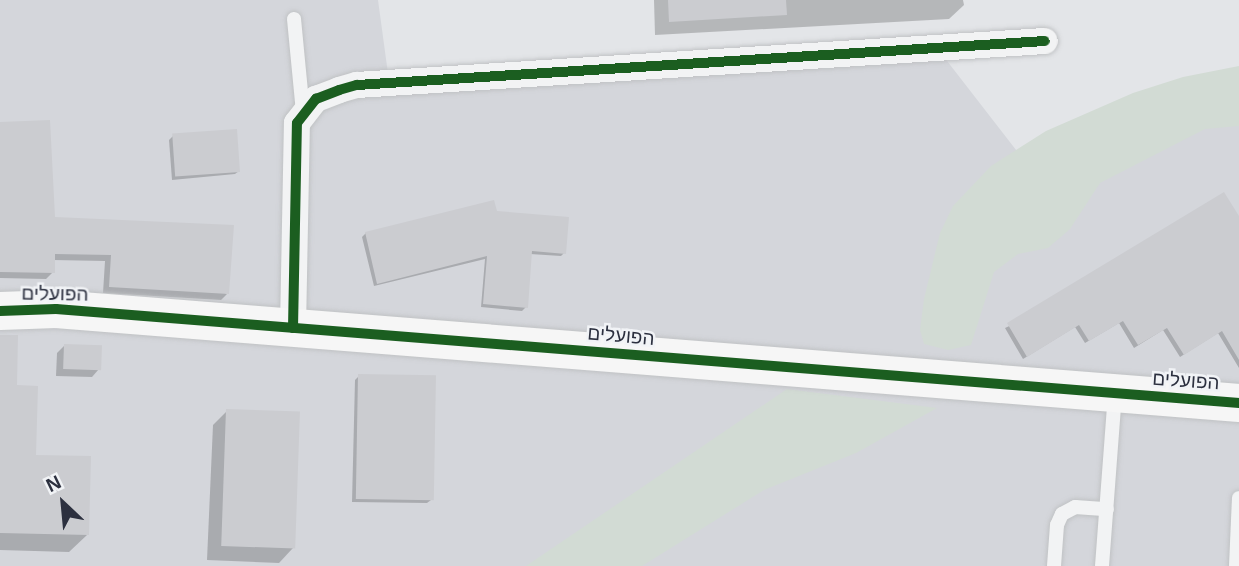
<!DOCTYPE html>
<meta charset="utf-8">
<style>
body{margin:0}
#map{position:relative;width:1239px;height:566px;overflow:hidden;background:#e3e5e8;font-family:Arial,"Noto Sans Hebrew",sans-serif}
div>[style]{position:absolute}
[style*='--x']{left:calc(var(--x)*1px);top:calc(var(--y)*1px);width:calc(var(--w)*1px);rotate:calc(var(--a)*1deg)}
.built>*{inset:0;background:#d4d6db}
.green>*{inset:0;background:#d2dbd4}
.shadow>*{inset:0;background:#0003}
.building>*{inset:0;background:#cbccd0;transform-origin:0 0}
.roads{filter:drop-shadow(0 0 2px #c0c2c4) drop-shadow(0 0 2px #c0c2c4)}
.lane>*{height:14px;margin:-7px;padding:0 7px;transform-origin:7px;border-radius:7px;background:#f2f3f4}
.street>*{height:26px;margin:-13px;padding:0 13px;transform-origin:13px;border-radius:13px;background:#f2f3f4}
.secondary>*{height:38px;margin:-19px;padding:0 19px;transform-origin:19px;border-radius:19px;background:#f6f6f6}
.cycleway>*{height:10px;margin:-5px;padding:0 5px;transform-origin:5px;border-radius:5px;background:#1b5e20}
span{translate:-50% -50%;white-space:nowrap;text-align:center;line-height:1.15;-webkit-text-stroke:5px #f1f3f6;paint-order:stroke}
.street-label{font-size:19px;color:#2c303f}
.north{position:absolute;left:28px;top:468px;width:70px;height:70px;-webkit-text-stroke:5px #f1f3f6;paint-order:stroke;rotate:334deg;font-size:19px;font-weight:700;line-height:28px;text-align:center;color:#2c303f}
.north::after{content:'';display:block;margin:auto;width:24px;height:32px;background:#2c303f;clip-path:polygon(50% 0,100% 100%,50% 72%,0 100%)}
</style>
<div id="map">
<div class="built">
<i style="clip-path:polygon(0 0,378px 0,389px 81px,944px 57px,1034px 173px,1239px 99px,1239px 566px,0 566px)"></i>
</div>
<div class="green">
<i style="clip-path:polygon(1239px 66px,1239px 126px,1205px 129px,1100px 183px,1070px 229px,1048px 248px,1018px 254px,994px 272px,971px 345px,948px 350px,924px 344px,920px 330px,924px 299px,940px 233px,953px 206px,991px 166px,1046px 131px,1133px 93px,1183px 77px)"></i>
<i style="clip-path:polygon(787px 389px,937px 408px,856px 453px,764px 490px,642px 566px,526px 566px)"></i>
</div>
<div class="shadow">
<i style="clip-path:polygon(654px 0,963px 0,964px 5px,949px 19px,655px 35px)"></i>
<i style="clip-path:polygon(0 124px,53px 218px,227px 294px,221px 300px,103px 293px,105px 261px,53px 260px,53px 272px,46px 279px,0 278px)"></i>
<i style="clip-path:polygon(173px 136px,239px 171px,235px 174px,172px 180px,169px 140px)"></i>
<i style="clip-path:polygon(495px 213px,564px 253px,561px 256px,530px 254px,526px 307px,522px 311px,481px 307px,485px 259px,374px 286px,362px 237px,366px 233px)"></i>
<i style="clip-path:polygon(1239px 219px,1239px 368px,1218px 333px,1180px 357px,1163px 330px,1134px 348px,1119px 323px,1085px 343px,1075px 327px,1023px 359px,1005px 328px)"></i>
<i style="clip-path:polygon(0 336px,35px 457px,87px 535px,69px 552px,0 550px)"></i>
<i style="clip-path:polygon(64px 346px,99px 369px,92px 377px,56px 376px,57px 353px)"></i>
<i style="clip-path:polygon(359px 376px,431px 500px,427px 503px,352px 502px,355px 380px)"></i>
<i style="clip-path:polygon(227px 411px,293px 548px,279px 563px,207px 560px,213px 425px)"></i>
</div>
<div class="building">
<i style="clip-path:polygon(668px 0,786px 0,787px 15px,669px 22px)"></i>
<i style="clip-path:polygon(50px 120px,55px 217px,234px 225px,229px 294px,109px 287px,111px 255px,55px 254px,55px 273px,0 272px,0 122px)"></i>
<i style="left:237px;top:129px;width:43px;height:65px;rotate:86deg"></i>
<i style="clip-path:polygon(1224px 192px,1239px 216px,1239px 360px,1222px 331px,1184px 355px,1167px 328px,1138px 345px,1123px 321px,1089px 341px,1079px 325px,1027px 357px,1007px 323px)"></i>
<i style="clip-path:polygon(494px 200px,497px 211px,569px 217px,566px 254px,532px 251px,528px 308px,483px 304px,487px 256px,377px 284px,365px 232px)"></i>
<i style="clip-path:polygon(0 335px,18px 335px,17px 385px,38px 386px,36px 455px,91px 456px,89px 535px,0 533px)"></i>
<i style="left:64px;top:344px;width:38px;height:25px;rotate:2deg"></i>
<i style="left:358px;top:374px;width:78px;height:125px;rotate:1deg"></i>
<i style="left:226px;top:409px;width:74px;height:137px;rotate:2deg"></i>
</div>
<div class="roads">
<div class="lane">
<i style="--x:294;--y:19;--w:93;--a:84.5"></i>
<i style="--x:1054;--y:566;--w:41;--a:-85.8"></i>
<i style="--x:1057;--y:525;--w:12;--a:-66"></i>
<i style="--x:1062;--y:514;--w:15;--a:-28"></i>
<i style="--x:1075;--y:507;--w:32;--a:4"></i>
<i style="--x:1102;--y:566;--w:173;--a:-85.7"></i>
<i style="--x:1236;--y:566;--w:68;--a:-87.5"></i>
</div>
<div class="street">
<i style="--x:293;--y:328;--w:205;--a:-88.9"></i>
<i style="--x:297;--y:123;--w:31;--a:-52"></i>
<i style="--x:316;--y:99;--w:25;--a:-21"></i>
<i style="--x:339;--y:90;--w:19;--a:-16"></i>
<i style="--x:357;--y:85;--w:689;--a:-3.66"></i>
</div>
<div class="secondary">
<i style="--x:0;--y:311;--w:56;--a:-2"></i>
<i style="--x:56;--y:309;--w:1187;--a:4.54"></i>
</div>
</div>
<div class="cycleway">
<i style="--x:0;--y:311;--w:56;--a:-2"></i>
<i style="--x:56;--y:309;--w:1187;--a:4.54"></i>
<i style="--x:293;--y:328;--w:205;--a:-88.9"></i>
<i style="--x:297;--y:123;--w:31;--a:-52"></i>
<i style="--x:316;--y:99;--w:25;--a:-21"></i>
<i style="--x:339;--y:90;--w:19;--a:-16"></i>
<i style="--x:357;--y:85;--w:689;--a:-3.66"></i>
</div>
<div class="street-label">
<span style="left:55px;top:294px;rotate:1deg">הפועלים</span>
<span style="left:621px;top:336px;rotate:5deg">הפועלים</span>
<span style="left:1186px;top:381px;rotate:4deg">הפועלים</span>
</div>
<div class="north">N</div>
</div>
